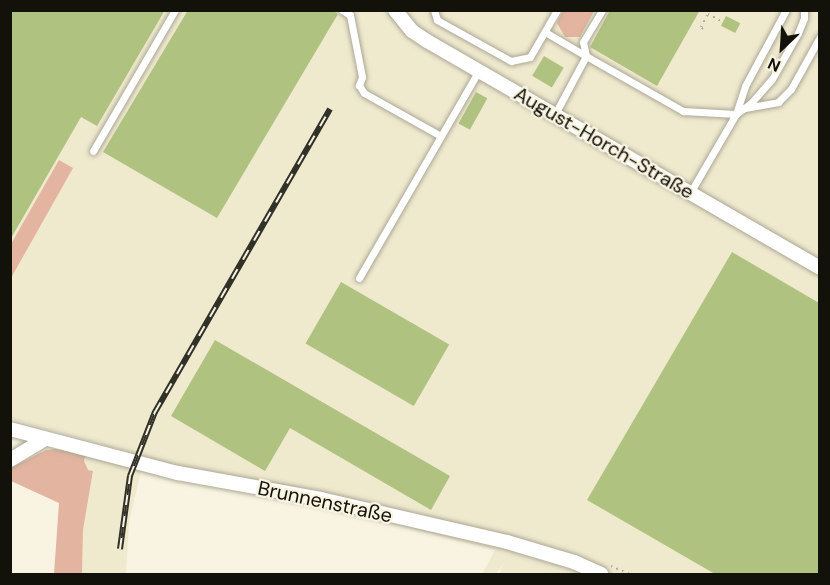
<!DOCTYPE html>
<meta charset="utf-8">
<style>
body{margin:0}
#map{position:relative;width:830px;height:585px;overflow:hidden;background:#f8f4e1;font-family:"DM Sans",sans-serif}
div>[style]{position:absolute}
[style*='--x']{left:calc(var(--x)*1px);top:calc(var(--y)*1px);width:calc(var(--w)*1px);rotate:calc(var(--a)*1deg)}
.built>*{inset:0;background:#efe9ce}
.green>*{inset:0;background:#e3b49f}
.building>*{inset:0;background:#afc27f;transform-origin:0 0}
.path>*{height:2px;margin-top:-1px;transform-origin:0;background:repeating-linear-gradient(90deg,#adaa9b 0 1.5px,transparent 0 6px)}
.roads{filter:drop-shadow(0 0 2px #aba795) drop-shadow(0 0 2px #aba795)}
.lane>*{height:7px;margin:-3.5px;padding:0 3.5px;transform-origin:3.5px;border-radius:3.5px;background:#fff}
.street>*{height:14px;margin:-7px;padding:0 7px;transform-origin:7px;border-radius:7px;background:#fff}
.rail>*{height:6px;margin-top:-3px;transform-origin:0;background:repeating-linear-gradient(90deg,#f8f4e1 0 11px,#323128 0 22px);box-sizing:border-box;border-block:2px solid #323128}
span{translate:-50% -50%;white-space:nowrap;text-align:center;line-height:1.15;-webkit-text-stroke:4.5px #f8f4e1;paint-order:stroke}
.street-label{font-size:20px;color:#12110a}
.frame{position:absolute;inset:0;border:12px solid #12110a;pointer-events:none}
.north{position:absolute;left:752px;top:18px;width:60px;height:60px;-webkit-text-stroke:4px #f8f4e1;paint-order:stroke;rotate:205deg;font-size:16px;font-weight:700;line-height:24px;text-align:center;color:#12110a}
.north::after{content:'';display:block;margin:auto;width:21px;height:27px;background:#12110a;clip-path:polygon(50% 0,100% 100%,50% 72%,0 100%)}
</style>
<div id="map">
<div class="built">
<i style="clip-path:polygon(10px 11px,819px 11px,819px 574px,499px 574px,504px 563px,496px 574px,482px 574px,495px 550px,307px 502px,11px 419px)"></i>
<i style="clip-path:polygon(86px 454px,141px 471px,129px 522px,126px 574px,82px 574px,83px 530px,93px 471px,88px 470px,84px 461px)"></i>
</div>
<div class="green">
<i style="clip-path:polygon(563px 11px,594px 11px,580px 37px,565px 37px,557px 23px)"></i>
<i style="clip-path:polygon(59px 160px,73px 168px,11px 278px,11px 244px)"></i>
<i style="clip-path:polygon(56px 449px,86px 454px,84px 461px,88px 470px,93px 471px,83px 530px,82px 574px,54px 574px,59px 503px,11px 481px,10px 468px,46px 450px)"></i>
</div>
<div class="building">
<i style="clip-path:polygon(13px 10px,165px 10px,97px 126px,81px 117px,10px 240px,10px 14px)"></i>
<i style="clip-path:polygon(188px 10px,332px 10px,338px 14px,217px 218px,103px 152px)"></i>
<i style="clip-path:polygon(610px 10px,700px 10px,657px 86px,590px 47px)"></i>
<i style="left:726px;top:16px;width:16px;height:11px;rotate:27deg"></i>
<i style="left:544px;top:56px;width:23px;height:23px;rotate:31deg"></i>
<i style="left:476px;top:92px;width:13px;height:36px;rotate:29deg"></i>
<i style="clip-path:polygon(732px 252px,819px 303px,819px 574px,715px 574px,587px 500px)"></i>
<i style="left:341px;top:282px;width:125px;height:71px;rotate:30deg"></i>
<i style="clip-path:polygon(215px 340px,450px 476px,431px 510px,290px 428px,265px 471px,171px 416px)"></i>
</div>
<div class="path">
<i style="--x:708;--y:14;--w:15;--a:28"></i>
<i style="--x:703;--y:29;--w:3;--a:-135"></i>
<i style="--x:701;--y:27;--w:19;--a:-62"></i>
<i style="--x:611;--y:566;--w:21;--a:23"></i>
</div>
<div class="roads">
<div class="lane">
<i style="--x:342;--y:10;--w:9;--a:32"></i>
<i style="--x:350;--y:15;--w:63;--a:79"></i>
<i style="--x:362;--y:77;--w:9;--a:111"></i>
<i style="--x:359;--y:85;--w:9;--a:58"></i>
<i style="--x:364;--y:93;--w:88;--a:29.2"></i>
<i style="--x:434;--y:10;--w:10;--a:73"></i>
<i style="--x:437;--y:20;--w:85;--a:29"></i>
<i style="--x:511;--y:61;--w:19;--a:-12"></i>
<i style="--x:530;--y:57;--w:54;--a:-60.1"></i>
<i style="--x:545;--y:32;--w:48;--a:30.3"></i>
<i style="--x:586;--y:56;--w:14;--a:-102"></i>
<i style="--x:583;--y:42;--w:37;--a:-59"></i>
<i style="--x:745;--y:108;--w:34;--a:-10"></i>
<i style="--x:778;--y:102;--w:18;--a:-45"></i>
<i style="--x:791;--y:89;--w:60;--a:-60.9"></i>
<i style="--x:555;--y:114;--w:66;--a:-61.9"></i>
<i style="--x:586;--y:56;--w:112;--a:29.6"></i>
<i style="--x:683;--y:111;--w:53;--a:3.2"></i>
<i style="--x:736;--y:114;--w:19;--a:-36"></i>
<i style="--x:751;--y:103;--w:32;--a:-49"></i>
<i style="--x:772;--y:79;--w:53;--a:-60.5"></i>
<i style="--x:798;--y:33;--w:16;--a:-68"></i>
<i style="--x:804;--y:18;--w:8;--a:-90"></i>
<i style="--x:93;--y:151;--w:163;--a:-59.8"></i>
<i style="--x:690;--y:193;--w:91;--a:-59.8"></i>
<i style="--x:736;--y:114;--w:29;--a:-72"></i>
<i style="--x:745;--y:86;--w:86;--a:-61.7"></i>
<i style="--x:359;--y:278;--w:240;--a:-60"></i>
</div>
<div class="street">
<i style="--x:395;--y:10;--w:27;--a:51"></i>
<i style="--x:412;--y:31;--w:18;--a:34"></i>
<i style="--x:427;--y:41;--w:454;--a:30"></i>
<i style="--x:10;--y:429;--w:174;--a:14.7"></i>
<i style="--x:178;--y:473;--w:145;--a:10.3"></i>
<i style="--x:321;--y:499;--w:191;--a:13"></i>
<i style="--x:507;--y:542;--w:70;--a:16.6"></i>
<i style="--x:574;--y:562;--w:30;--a:24"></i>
<i style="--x:10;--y:460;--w:41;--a:-31"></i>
</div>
</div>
<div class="rail">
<i style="--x:120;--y:549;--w:74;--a:-82.2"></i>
<i style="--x:130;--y:476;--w:69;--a:-68.7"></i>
<i style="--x:155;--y:412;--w:350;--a:-60"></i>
</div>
<div class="street-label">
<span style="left:604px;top:143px;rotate:30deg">August-Horch-Straße</span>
<span style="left:325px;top:502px;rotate:12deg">Brunnenstraße</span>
</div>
<div class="frame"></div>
<div class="north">N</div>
</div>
